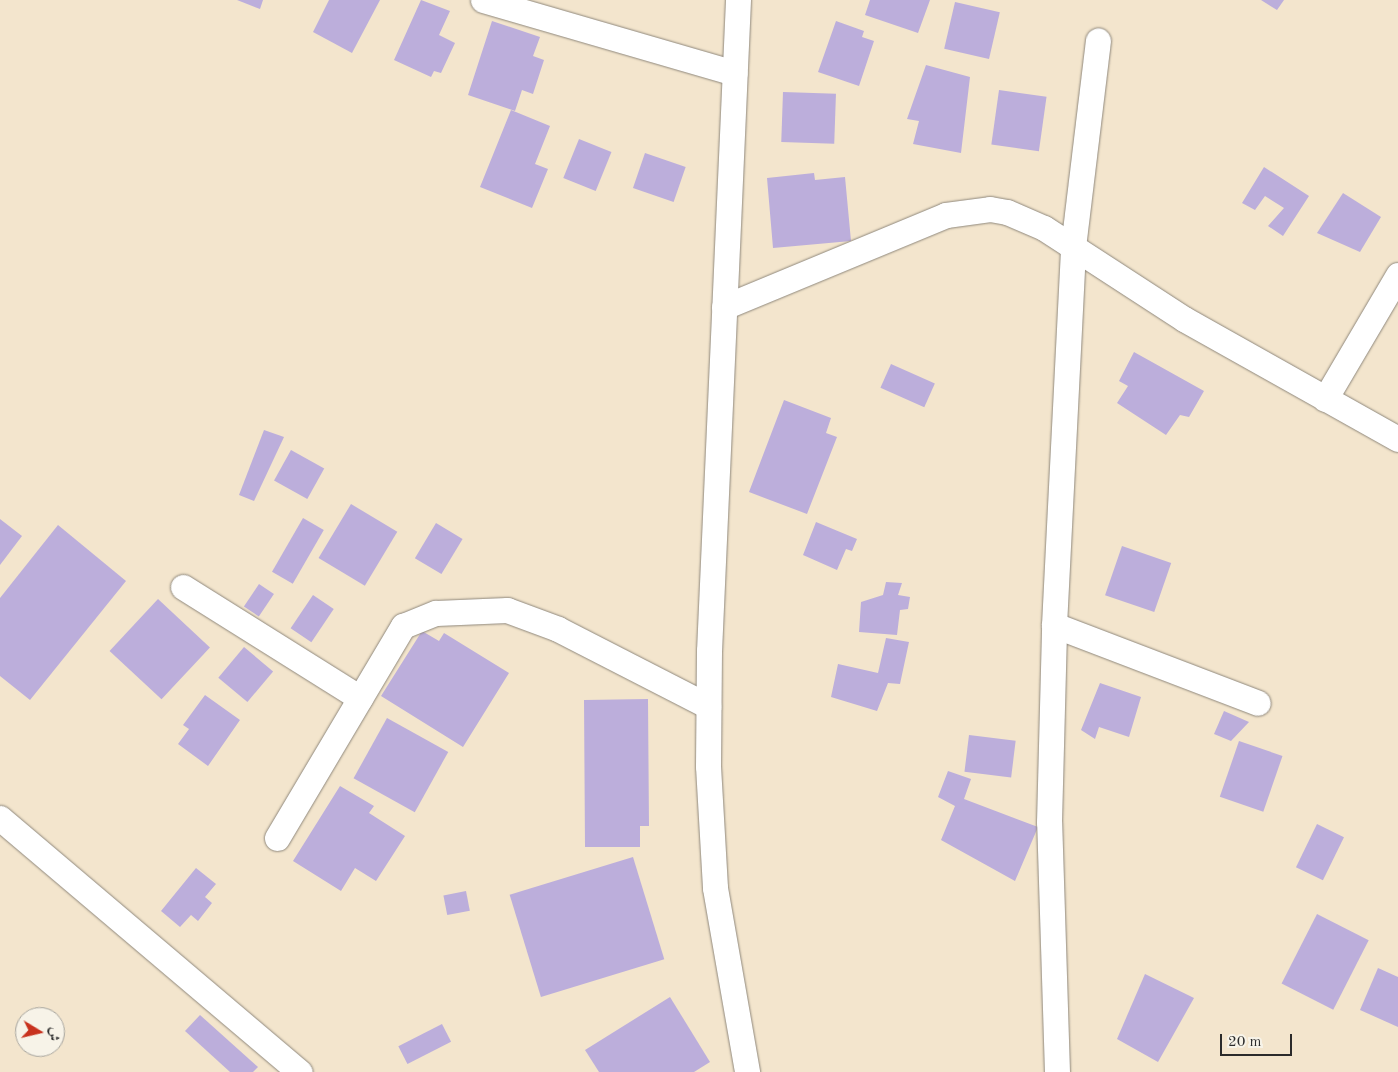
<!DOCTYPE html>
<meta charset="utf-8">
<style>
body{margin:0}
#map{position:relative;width:1398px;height:1072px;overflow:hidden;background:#f3e5cd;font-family:"Old Standard TT",Amiri,serif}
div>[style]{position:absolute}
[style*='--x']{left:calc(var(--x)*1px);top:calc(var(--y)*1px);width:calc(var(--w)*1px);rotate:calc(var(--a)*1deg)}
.building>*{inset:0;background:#bcaedb;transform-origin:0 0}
.roads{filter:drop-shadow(0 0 1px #8f887c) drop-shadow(0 0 1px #8f887c)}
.minor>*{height:25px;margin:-12.5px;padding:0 12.5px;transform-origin:12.5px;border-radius:12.5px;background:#fff}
span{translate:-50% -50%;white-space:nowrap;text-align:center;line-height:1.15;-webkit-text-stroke:5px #f7f3e8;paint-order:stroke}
.north{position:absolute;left:15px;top:1007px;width:50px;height:50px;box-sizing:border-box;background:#f7f3e8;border:1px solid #a5a39c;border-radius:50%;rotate:99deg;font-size:14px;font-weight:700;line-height:20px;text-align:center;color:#2b2b2b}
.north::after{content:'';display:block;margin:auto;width:18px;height:22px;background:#c8321e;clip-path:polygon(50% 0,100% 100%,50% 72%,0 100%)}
.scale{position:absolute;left:1220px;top:1034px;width:72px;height:22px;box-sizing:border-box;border:2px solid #2b2b2b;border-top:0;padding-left:6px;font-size:15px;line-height:18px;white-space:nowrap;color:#2b2b2b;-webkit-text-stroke:4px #f7f3e8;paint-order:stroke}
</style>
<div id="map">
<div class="building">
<i style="clip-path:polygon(237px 0,263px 0,260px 9px)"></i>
<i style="clip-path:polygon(329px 0,380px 0,352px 53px,313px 32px)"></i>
<i style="clip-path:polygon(421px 0,450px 11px,439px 35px,455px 43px,441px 73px,434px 71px,431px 77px,394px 60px)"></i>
<i style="clip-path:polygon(870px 0,930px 0,918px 33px,865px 15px)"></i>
<i style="clip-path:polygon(1261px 0,1284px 0,1277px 10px)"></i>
<i style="left:955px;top:2px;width:46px;height:48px;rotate:13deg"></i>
<i style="clip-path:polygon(492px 21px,540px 37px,533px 56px,544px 60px,533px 94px,522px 90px,515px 111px,468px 95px)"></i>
<i style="clip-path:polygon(836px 21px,864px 31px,862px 37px,874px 41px,859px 86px,818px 72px)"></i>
<i style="clip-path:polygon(926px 65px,970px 77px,961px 153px,913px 144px,919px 121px,907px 119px)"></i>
<i style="left:999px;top:90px;width:48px;height:55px;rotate:8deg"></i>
<i style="left:783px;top:92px;width:53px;height:50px;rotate:2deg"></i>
<i style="clip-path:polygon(511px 110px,550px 126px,535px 164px,548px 169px,532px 208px,480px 187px)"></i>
<i style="left:579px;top:139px;width:35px;height:42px;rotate:22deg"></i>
<i style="left:645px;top:153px;width:43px;height:37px;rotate:19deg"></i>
<i style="clip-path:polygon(1264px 167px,1309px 196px,1283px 236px,1268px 226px,1284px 208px,1265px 196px,1255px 210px,1242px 203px)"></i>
<i style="clip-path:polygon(814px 173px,815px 180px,845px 177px,851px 241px,773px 248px,767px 178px)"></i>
<i style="clip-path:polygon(1343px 193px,1381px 217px,1360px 252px,1317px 233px)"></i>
<i style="clip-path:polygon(1134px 352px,1204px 391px,1189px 417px,1180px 415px,1166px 435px,1117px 403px,1128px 386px,1119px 381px)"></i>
<i style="left:891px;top:364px;width:48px;height:26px;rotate:24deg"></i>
<i style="clip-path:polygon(784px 400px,831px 418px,826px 433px,837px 437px,807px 514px,749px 492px)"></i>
<i style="clip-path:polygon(264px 430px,284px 437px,254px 501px,239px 495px)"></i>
<i style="left:291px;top:450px;width:38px;height:35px;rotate:29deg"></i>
<i style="left:351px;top:504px;width:54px;height:63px;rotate:31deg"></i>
<i style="left:303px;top:518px;width:24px;height:62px;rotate:30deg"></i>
<i style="clip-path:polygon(0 519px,22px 536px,0 565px)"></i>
<i style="clip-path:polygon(816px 522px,857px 539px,852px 551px,846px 549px,837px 570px,803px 555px)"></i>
<i style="left:436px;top:523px;width:31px;height:41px;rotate:31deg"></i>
<i style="clip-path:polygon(58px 525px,126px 581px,30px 700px,0 676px,0 598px)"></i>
<i style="left:1122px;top:546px;width:52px;height:52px;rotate:19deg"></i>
<i style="clip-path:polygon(886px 582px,902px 583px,898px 595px,910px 597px,908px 609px,900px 610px,897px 635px,859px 632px,861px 602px,883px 595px)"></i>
<i style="left:259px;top:584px;width:18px;height:27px;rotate:34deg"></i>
<i style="left:313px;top:595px;width:25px;height:40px;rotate:34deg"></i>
<i style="left:158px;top:599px;width:71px;height:71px;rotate:43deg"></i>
<i style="clip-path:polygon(422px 631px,439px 641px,444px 633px,509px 673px,463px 747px,381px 696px)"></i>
<i style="clip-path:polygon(886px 638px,909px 642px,900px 684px,888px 683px,877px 711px,831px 697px,838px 664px,878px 673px)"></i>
<i style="left:244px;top:647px;width:38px;height:40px;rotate:40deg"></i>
<i style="clip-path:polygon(1100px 683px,1141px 697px,1129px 737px,1099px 727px,1095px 739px,1081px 730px)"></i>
<i style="clip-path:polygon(205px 695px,240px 720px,208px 766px,178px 744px,189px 729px,183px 725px)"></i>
<i style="clip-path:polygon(648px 699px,649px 826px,640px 826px,640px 847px,585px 847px,584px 700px)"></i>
<i style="clip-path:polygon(1224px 711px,1249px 722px,1231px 741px,1214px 734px)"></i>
<i style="left:387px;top:718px;width:70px;height:69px;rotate:29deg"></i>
<i style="left:969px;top:735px;width:47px;height:37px;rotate:7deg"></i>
<i style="left:1239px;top:741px;width:46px;height:59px;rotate:19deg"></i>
<i style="clip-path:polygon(948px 771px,971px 779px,964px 799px,1038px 827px,1015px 881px,941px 840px,955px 806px,938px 797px)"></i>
<i style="clip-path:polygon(340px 786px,374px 806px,369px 813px,405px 836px,376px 881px,355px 868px,341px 891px,293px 861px)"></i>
<i style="left:1317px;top:824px;width:30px;height:48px;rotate:26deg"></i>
<i style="left:633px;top:857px;width:107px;height:129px;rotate:73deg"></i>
<i style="clip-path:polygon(196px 868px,216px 884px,205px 897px,212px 903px,198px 921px,191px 915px,180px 927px,161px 911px)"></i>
<i style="left:466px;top:891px;width:20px;height:23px;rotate:79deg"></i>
<i style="left:1317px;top:914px;width:58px;height:78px;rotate:27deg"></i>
<i style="clip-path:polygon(1378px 968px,1398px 977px,1398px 1027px,1360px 1010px)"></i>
<i style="clip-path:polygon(1145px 974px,1194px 998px,1158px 1062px,1117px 1039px)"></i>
<i style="clip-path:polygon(670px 997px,710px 1062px,694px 1072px,599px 1072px,585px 1050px)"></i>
<i style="clip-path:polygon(200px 1015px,258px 1067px,253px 1072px,230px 1072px,185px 1031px)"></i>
<i style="left:442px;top:1024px;width:20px;height:49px;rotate:63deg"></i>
</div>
<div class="roads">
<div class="minor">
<i style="--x:483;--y:0;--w:262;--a:16.2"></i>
<i style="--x:738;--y:0;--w:652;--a:92.55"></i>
<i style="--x:709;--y:651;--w:115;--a:90.5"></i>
<i style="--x:708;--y:766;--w:122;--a:86.7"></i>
<i style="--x:715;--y:888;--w:187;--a:80.1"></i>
<i style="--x:724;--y:307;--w:240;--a:-22.5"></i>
<i style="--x:946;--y:215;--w:44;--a:-7.8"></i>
<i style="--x:990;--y:209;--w:17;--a:10"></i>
<i style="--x:1007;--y:212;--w:40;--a:23.4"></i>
<i style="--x:1044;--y:228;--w:167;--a:33"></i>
<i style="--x:1184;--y:319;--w:245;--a:29.3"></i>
<i style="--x:1325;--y:399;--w:144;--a:-59.5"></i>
<i style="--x:183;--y:587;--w:209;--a:32.1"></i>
<i style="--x:1054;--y:625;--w:218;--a:20.9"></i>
<i style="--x:0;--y:818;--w:393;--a:40.3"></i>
<i style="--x:277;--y:838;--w:247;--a:-59.3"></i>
<i style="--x:403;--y:626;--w:35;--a:-22"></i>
<i style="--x:436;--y:613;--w:71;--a:-2.4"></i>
<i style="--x:507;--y:610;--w:54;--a:20.4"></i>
<i style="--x:558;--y:629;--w:169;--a:27.2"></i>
<i style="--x:1057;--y:1072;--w:250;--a:-91.8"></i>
<i style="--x:1049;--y:822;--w:197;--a:-88.5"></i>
<i style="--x:1054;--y:625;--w:378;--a:-87.1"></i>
<i style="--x:1073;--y:247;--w:208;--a:-83.1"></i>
</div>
</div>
<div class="north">ش</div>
<div class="scale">20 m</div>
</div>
